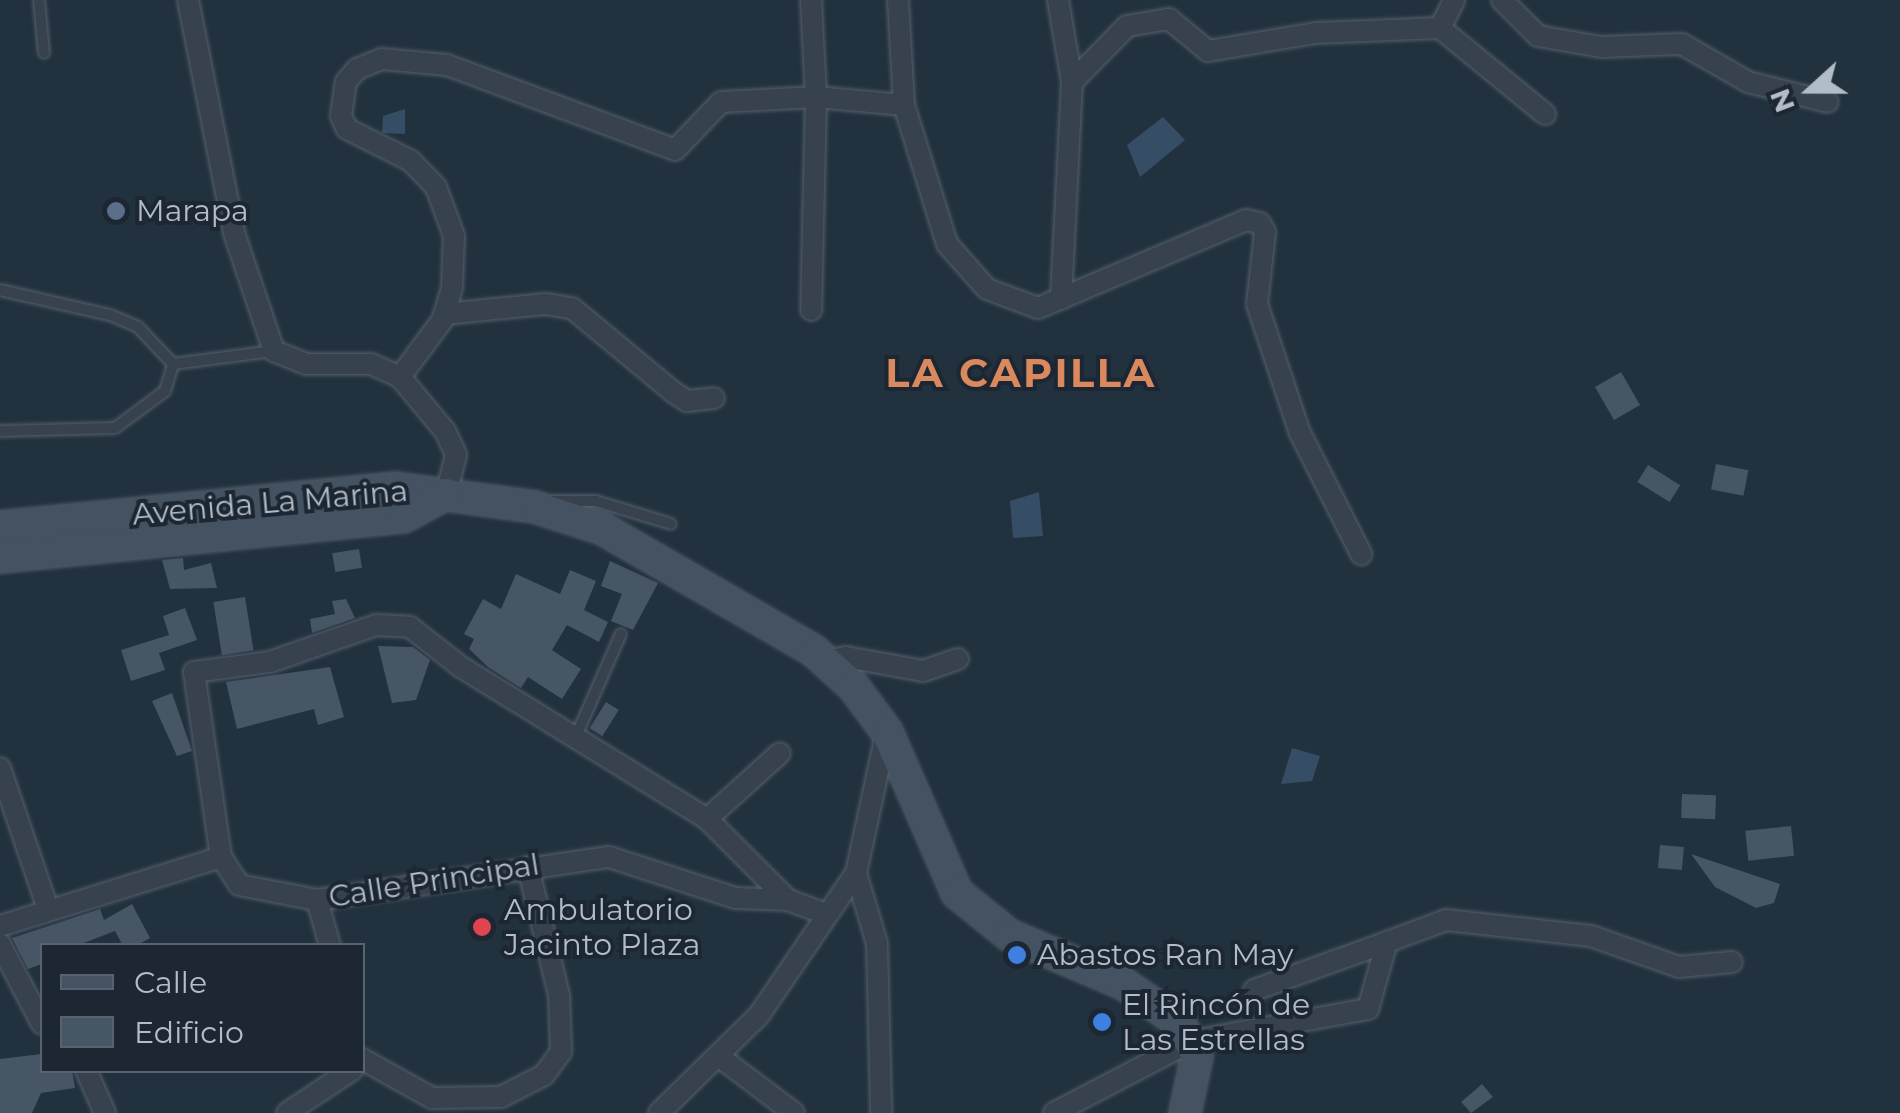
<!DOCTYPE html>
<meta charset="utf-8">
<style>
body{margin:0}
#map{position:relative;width:1900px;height:1113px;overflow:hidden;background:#22313e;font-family:Montserrat,sans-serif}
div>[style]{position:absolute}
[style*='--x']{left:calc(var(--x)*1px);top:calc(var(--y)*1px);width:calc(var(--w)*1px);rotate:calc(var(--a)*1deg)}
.water>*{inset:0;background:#354e66}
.building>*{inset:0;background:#465665;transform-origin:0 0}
.roads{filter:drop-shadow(0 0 2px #55606c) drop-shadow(0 0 2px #55606c)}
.lane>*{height:10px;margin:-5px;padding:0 5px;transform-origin:5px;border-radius:5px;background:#37424e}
.street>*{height:20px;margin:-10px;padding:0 10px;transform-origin:10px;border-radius:10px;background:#37424e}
.secondary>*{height:30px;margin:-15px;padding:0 15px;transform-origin:15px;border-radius:15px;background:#445261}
.dots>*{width:28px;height:28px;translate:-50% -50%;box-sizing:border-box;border:5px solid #1c2733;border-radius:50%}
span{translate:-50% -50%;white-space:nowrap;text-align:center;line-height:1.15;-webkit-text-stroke:8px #1c2733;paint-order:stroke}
.poi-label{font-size:30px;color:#b2bdc9}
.left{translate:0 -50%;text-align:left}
.street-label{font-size:30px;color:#b2bdc9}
.district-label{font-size:40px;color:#da885d;font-weight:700;letter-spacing:2.5px}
.legend{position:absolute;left:40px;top:943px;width:325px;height:130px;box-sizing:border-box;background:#1c2733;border:2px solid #58636f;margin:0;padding:12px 18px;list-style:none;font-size:30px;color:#b2bdc9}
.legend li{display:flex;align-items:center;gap:20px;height:50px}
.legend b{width:50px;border:2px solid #58636f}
.north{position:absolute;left:1760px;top:40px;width:100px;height:100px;-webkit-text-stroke:8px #1c2733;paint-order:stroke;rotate:249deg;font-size:28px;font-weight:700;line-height:40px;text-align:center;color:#b2bdc9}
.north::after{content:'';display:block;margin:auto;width:35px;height:45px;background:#b2bdc9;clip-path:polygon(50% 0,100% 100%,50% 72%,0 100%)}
</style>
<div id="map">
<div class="water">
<i style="clip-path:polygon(405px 109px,405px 134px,382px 133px,383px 116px)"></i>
<i style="clip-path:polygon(1163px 117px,1185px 140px,1140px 177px,1127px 145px)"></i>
<i style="clip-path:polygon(1039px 492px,1043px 536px,1013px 538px,1010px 501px)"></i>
<i style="clip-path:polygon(1292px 748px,1320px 756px,1312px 781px,1281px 784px)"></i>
</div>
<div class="building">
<i style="left:1621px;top:372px;width:38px;height:30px;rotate:60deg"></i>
<i style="left:1716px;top:464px;width:33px;height:26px;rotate:11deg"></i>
<i style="left:1648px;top:465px;width:38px;height:20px;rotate:32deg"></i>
<i style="left:359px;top:549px;width:19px;height:27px;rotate:81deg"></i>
<i style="clip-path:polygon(183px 558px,184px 570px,211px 563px,217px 588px,170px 589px,162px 560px)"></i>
<i style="clip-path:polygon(610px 561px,658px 583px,633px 630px,611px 621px,622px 594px,601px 586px)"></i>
<i style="clip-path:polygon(570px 570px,596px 581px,584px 610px,608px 622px,599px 642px,567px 625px,552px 650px,581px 669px,562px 699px,528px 677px,521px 688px,488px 667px,469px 649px,474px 639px,464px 634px,483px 599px,501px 609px,516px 574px,560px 594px)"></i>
<i style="left:245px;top:597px;width:54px;height:32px;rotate:81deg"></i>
<i style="clip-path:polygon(346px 599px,355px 618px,312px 633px,310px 619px,335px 614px,332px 601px)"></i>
<i style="clip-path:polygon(185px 608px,197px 640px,159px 653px,165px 670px,131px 681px,121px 650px,169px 635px,163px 616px)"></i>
<i style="clip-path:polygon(378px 646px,413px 647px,430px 660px,416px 700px,392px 703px)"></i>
<i style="clip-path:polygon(330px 667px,344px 717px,318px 725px,314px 709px,237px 729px,226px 682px)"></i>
<i style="clip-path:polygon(172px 693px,192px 751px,177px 756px,152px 701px)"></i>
<i style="left:606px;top:702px;width:15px;height:31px;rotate:32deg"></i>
<i style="left:1682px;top:794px;width:34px;height:24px;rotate:2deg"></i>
<i style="left:1791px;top:826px;width:30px;height:46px;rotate:84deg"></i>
<i style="left:1660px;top:845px;width:24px;height:23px;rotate:5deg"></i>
<i style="clip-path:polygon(1691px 854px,1780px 884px,1774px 903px,1756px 908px,1715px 887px)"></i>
<i style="clip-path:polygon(132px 904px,150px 938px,136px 946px,123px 946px,115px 931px,76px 946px,42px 946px,42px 964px,28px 969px,12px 938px,100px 909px,104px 920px)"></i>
<i style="clip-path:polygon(41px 1054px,42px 1070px,72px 1070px,75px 1088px,41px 1093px,32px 1113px,0 1113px,0 1059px)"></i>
<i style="clip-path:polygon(1482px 1084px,1493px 1097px,1471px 1113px,1461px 1102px)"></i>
</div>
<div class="roads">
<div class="lane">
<i style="--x:39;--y:0;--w:53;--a:84.6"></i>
<i style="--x:0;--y:290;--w:113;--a:12.8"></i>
<i style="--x:110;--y:315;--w:30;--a:23"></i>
<i style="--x:138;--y:327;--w:51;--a:46.6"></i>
<i style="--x:173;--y:364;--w:101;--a:-7.4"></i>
<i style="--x:0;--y:431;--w:115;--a:-1.5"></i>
<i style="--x:115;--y:428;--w:62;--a:-36.5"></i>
<i style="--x:165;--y:391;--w:28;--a:-73"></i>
<i style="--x:551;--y:501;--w:45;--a:0"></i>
<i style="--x:596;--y:501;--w:78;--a:17"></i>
<i style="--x:577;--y:734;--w:109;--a:-66.3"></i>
</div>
<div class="street">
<i style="--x:188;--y:0;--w:237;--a:78.8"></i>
<i style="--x:234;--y:233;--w:125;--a:71.3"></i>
<i style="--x:274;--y:351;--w:35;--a:22"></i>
<i style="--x:307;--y:364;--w:64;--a:0"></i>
<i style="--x:371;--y:364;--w:32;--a:24"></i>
<i style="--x:400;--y:377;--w:70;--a:50.2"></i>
<i style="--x:445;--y:431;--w:26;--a:65"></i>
<i style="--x:456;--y:455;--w:40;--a:104.4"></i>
<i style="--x:811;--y:0;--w:97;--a:87"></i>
<i style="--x:816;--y:97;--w:213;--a:91.3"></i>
<i style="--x:898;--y:0;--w:105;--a:86.7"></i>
<i style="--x:1058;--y:0;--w:83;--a:80.3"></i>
<i style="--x:1502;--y:0;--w:51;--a:45"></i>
<i style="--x:1538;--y:36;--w:64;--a:9.9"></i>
<i style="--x:1601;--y:47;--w:81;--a:-2.1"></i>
<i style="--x:1682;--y:44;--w:76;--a:29.9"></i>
<i style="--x:1748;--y:82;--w:82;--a:14"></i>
<i style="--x:1440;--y:28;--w:31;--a:-63"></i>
<i style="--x:1061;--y:299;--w:217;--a:-87.1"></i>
<i style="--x:1072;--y:82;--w:78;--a:-45.5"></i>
<i style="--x:1127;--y:26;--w:43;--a:-9.5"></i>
<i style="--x:1169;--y:19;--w:50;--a:39.4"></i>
<i style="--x:1208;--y:51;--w:109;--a:-9.5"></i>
<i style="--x:1316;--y:33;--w:124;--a:-2.3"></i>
<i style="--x:1440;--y:28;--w:136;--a:39.3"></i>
<i style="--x:444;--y:314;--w:102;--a:-5.6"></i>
<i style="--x:546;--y:304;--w:26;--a:9"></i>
<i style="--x:572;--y:308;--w:131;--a:39.7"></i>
<i style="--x:673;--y:392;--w:17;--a:33"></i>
<i style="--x:687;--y:401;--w:27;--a:-6"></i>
<i style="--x:400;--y:377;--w:72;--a:-53.4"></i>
<i style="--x:443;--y:319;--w:33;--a:-74"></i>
<i style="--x:452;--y:287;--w:51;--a:-87.8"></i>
<i style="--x:454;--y:236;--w:52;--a:-110.2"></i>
<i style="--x:436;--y:187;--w:36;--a:-134"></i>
<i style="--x:411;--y:161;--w:72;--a:-153.4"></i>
<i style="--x:347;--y:129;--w:14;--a:-115"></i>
<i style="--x:341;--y:116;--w:34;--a:-82"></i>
<i style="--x:346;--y:82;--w:17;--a:-50"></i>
<i style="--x:357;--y:69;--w:27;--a:-22"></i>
<i style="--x:382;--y:59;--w:65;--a:5.3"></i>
<i style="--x:447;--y:65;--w:243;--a:20.4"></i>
<i style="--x:675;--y:150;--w:66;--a:-46.2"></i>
<i style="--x:721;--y:102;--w:95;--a:-3"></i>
<i style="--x:816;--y:97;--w:88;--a:5.2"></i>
<i style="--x:904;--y:105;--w:145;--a:72.8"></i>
<i style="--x:947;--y:244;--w:60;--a:48.4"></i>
<i style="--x:987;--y:289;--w:54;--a:20.4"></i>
<i style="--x:1038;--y:308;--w:226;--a:-22.9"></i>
<i style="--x:1246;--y:220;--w:14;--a:12"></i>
<i style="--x:1260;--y:223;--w:10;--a:61"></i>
<i style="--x:1265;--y:232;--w:72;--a:96.3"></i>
<i style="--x:1257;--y:304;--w:136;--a:71.6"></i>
<i style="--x:1300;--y:433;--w:136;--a:63.2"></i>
<i style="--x:826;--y:661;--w:20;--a:-11"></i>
<i style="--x:846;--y:657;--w:78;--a:10.3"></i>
<i style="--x:923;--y:671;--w:37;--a:-19"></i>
<i style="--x:0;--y:768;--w:146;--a:71.2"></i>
<i style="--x:707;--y:819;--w:98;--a:-42.1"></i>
<i style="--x:221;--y:857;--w:187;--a:-98.3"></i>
<i style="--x:194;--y:672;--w:77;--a:-7.5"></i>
<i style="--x:270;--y:662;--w:112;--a:-19.2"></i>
<i style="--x:376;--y:625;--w:34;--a:3"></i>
<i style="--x:410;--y:627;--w:65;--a:38.1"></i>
<i style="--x:461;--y:667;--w:289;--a:31.7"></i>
<i style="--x:707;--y:819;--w:115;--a:45"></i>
<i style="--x:856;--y:873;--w:74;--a:73.5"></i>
<i style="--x:877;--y:944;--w:169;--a:88.6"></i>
<i style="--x:317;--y:900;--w:48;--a:74.2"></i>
<i style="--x:0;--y:926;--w:232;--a:-17.3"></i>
<i style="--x:221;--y:857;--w:33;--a:57"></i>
<i style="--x:239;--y:885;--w:79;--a:10.9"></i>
<i style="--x:317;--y:900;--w:295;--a:-8.4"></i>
<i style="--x:609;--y:857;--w:133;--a:18"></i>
<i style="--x:735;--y:898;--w:53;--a:2.2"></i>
<i style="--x:788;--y:900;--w:40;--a:20.2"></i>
<i style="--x:0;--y:944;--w:90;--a:62.3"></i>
<i style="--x:1254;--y:990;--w:141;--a:-19.8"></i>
<i style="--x:721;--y:1058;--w:91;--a:37"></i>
<i style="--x:362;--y:1059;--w:80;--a:29.1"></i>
<i style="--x:432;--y:1098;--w:69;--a:-0.8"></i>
<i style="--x:501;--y:1097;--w:48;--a:-27.1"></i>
<i style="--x:544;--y:1075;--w:29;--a:-54"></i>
<i style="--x:561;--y:1052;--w:57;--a:-92"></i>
<i style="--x:559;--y:995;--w:132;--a:-103.6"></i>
<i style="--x:86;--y:1070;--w:47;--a:66.2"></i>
<i style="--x:287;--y:1113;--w:78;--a:-33.5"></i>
<i style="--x:659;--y:1113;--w:140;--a:-44.4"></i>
<i style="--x:759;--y:1015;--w:172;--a:-55.7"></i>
<i style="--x:856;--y:873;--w:142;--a:-77.8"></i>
<i style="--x:1054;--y:1113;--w:156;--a:-27.6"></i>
<i style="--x:1192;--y:1041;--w:179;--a:-10.3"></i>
<i style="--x:1368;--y:1009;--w:70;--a:-74.2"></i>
<i style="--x:1387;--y:942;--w:63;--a:-20.4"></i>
<i style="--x:1446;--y:920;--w:146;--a:6.3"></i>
<i style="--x:1591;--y:936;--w:93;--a:19.4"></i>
<i style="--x:1679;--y:967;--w:53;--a:-5.4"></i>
</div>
<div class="secondary">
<i style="--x:0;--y:527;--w:397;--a:-5.6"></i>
<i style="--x:395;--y:488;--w:141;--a:7.7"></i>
<i style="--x:535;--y:507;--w:71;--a:17.9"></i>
<i style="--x:603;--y:529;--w:244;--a:30"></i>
<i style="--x:814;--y:651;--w:52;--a:41.9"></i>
<i style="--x:853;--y:686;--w:57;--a:53.5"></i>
<i style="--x:887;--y:732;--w:176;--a:66.5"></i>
<i style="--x:957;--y:893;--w:67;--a:38.9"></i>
<i style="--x:1009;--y:935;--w:125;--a:23.1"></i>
<i style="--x:1124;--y:984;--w:67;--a:34.6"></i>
<i style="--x:1179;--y:1022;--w:38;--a:62"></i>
<i style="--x:1197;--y:1056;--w:58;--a:101.9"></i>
<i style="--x:0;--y:557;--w:405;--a:-5.7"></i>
<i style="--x:403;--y:517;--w:49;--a:-28.1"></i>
</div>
</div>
<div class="dots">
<i style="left:116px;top:211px;background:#5c6f8a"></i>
<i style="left:482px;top:927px;background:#e0444e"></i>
<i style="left:1017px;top:955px;background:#3f7fe0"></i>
<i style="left:1102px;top:1022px;background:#3f7fe0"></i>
</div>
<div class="poi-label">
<span class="left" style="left:136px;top:211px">Marapa</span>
<span class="left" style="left:504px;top:927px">Ambulatorio<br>Jacinto Plaza</span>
<span class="left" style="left:1037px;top:955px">Abastos Ran May</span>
<span class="left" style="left:1122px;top:1022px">El Rincón de<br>Las Estrellas</span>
</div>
<div class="street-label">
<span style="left:270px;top:503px;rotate:-5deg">Avenida La Marina</span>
<span style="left:434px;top:881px;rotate:-9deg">Calle Principal</span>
</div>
<div class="district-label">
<span style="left:1021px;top:373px">LA CAPILLA</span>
</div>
<ul class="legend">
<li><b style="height:12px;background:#445261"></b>Calle</li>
<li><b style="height:28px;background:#465665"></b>Edificio</li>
</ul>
<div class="north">N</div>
</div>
